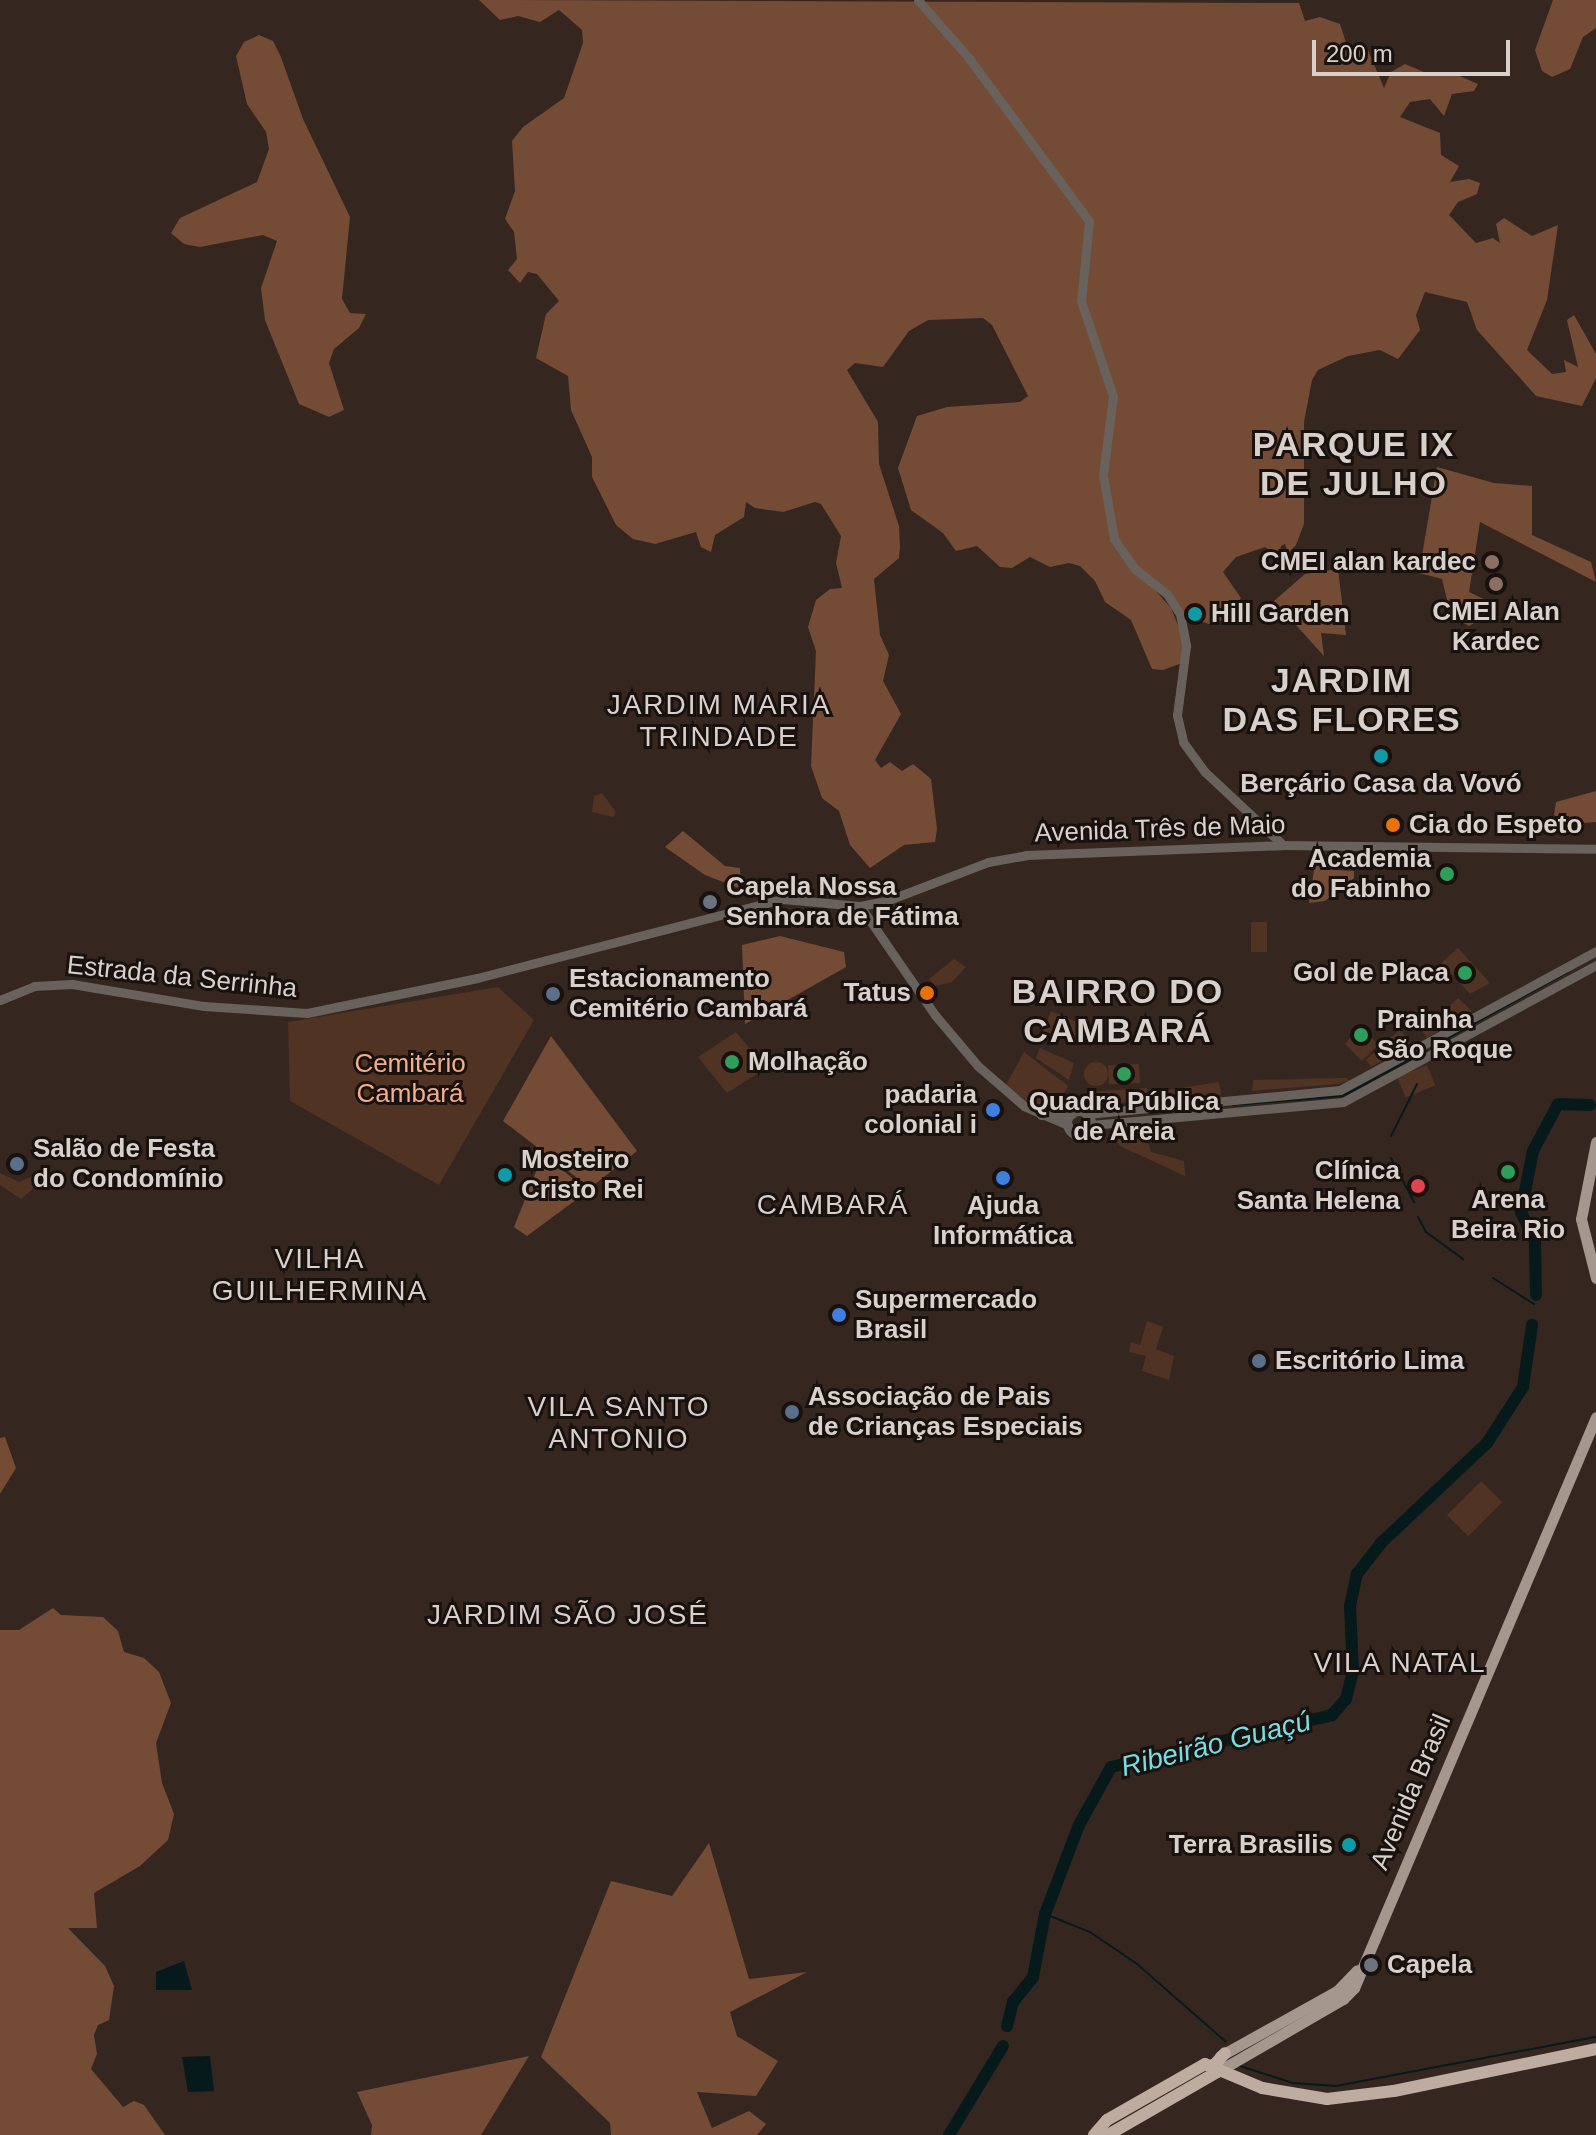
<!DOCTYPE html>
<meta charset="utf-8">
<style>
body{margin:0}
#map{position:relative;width:1596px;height:2135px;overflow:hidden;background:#35271f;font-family:Helvetica,sans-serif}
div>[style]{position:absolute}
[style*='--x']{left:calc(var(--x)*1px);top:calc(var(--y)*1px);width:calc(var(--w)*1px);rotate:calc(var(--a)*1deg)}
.green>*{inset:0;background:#513323;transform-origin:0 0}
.round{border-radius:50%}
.forest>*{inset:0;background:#744b35}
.water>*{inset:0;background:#061a1b}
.stream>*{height:2px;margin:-1px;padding:0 1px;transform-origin:1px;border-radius:1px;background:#061a1b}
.river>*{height:12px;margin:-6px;padding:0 6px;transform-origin:6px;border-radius:6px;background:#061a1b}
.minor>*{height:9px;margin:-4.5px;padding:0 4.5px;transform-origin:4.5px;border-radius:4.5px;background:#68615c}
.minor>.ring{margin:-4.5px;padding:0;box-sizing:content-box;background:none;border:9px solid #68615c;border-radius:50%}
.major>*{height:11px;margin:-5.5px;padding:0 5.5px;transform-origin:5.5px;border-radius:5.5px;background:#a5978e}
.highway>*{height:12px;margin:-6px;padding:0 6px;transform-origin:6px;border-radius:6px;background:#beaca1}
.dots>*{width:22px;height:22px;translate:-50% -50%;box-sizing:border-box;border:4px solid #18110e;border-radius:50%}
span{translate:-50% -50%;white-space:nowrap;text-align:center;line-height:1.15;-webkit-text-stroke:6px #18110e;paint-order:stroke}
.poi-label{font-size:26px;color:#dad0cb;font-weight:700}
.right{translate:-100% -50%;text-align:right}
.left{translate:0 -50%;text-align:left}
.street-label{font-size:26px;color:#dad0cb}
.park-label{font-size:26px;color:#f2ae88}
.neighbourhood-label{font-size:28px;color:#dad0cb;letter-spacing:2px}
.water-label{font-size:28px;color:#77dde1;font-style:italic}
.district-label{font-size:34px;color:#dad0cb;font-weight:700;letter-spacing:2px}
.scale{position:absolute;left:1312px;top:40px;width:198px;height:36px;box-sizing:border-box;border:4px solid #dad0cb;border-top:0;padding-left:10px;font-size:24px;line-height:28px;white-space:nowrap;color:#dad0cb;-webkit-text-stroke:6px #18110e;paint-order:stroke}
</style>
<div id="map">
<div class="green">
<i style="clip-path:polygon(602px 793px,616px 812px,613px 817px,592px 812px,594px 796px)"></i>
<i style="left:1251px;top:922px;width:16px;height:30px"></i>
<i style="clip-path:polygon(1458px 948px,1490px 983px,1470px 994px,1441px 963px)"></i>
<i style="clip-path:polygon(954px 959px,966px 967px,952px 982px,935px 986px,929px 979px)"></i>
<i style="clip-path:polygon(498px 987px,534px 1020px,439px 1185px,290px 1101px,288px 1022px)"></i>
<i style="clip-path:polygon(1458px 998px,1472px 1011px,1427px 1038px,1422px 1031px)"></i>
<i style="clip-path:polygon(1051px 1011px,1079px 1023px,1077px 1041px,1043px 1032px)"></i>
<i style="clip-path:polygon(1360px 1025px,1378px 1045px,1362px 1061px,1345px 1044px)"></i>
<i style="clip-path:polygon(1400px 1029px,1411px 1044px,1371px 1067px,1366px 1060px)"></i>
<i style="clip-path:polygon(736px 1032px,766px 1068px,727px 1093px,698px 1057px)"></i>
<i style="clip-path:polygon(1040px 1048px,1074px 1063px,1069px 1080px,1036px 1058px)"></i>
<i style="clip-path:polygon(1024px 1052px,1068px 1086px,1057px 1107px,1025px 1105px,1006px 1085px)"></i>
<i class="round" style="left:1084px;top:1062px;width:24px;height:24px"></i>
<i style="left:1139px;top:1064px;width:19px;height:31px;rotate:87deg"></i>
<i style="left:1427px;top:1065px;width:22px;height:32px;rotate:68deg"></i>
<i style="clip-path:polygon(1346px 1078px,1349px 1081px,1337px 1084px,1252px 1091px,1253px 1080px)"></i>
<i style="left:1219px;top:1082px;width:13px;height:70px;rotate:81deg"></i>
<i style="left:1147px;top:1088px;width:13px;height:62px;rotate:86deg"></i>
<i style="clip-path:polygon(1132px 1128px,1134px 1139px,1147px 1140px,1151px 1152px,1184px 1161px,1185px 1176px,1120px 1146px,1110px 1132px)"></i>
<i style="clip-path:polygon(0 1173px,19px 1182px,40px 1173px,43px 1180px,21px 1199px,0 1185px)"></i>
<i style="clip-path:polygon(1147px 1321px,1163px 1327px,1156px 1349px,1174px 1356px,1169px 1380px,1142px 1371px,1146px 1356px,1129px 1352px,1131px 1342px,1140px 1345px)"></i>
<i style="left:1481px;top:1481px;width:30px;height:48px;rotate:45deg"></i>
</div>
<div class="forest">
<i style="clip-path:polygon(479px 0,1299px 3px,1305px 21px,1320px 17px,1340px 24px,1349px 52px,1361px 46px,1368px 50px,1384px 88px,1391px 72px,1405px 64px,1431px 75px,1450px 72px,1478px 84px,1474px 91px,1452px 94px,1444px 116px,1430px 99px,1410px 102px,1400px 117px,1440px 133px,1441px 155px,1459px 166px,1450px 182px,1469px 179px,1480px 183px,1477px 194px,1458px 202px,1449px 215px,1476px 243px,1493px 238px,1500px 243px,1496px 224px,1504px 218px,1532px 236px,1558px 225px,1547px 300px,1527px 350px,1552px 374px,1566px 372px,1564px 360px,1578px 367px,1567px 320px,1574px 315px,1596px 354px,1596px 378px,1582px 406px,1536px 396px,1477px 330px,1467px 302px,1425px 292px,1416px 315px,1420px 330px,1398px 359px,1380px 350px,1348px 356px,1318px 370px,1312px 380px,1304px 422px,1304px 524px,1296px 545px,1288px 553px,1285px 544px,1281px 546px,1279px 558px,1265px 547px,1236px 557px,1223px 572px,1241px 598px,1229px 618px,1209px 624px,1188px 617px,1171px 596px,1154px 589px,1171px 608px,1184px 640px,1182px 663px,1163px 670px,1152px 669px,1131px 620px,1105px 602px,1095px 581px,1080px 566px,1069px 563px,1050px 567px,1030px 557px,1012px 568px,1000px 567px,977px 546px,956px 551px,943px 533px,911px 510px,898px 468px,917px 416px,947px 407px,1020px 402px,1028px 396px,992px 325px,983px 318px,928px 320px,909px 331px,883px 367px,855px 363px,847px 370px,878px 422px,879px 464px,899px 526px,900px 547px,899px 558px,874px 579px,880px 635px,889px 655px,883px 681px,901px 714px,875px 760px,881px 768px,890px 762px,902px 771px,913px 764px,931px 779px,937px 829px,935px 842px,904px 845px,870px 868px,850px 845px,839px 811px,822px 798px,811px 766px,816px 651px,808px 627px,816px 600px,830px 589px,842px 588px,836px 563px,841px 536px,821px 504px,815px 502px,783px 512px,755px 508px,746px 502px,744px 517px,715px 535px,711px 552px,701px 547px,696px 532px,655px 544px,633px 539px,616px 525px,592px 477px,592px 457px,571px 410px,568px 376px,536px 358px,546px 314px,559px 301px,537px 274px,528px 272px,520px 283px,508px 270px,517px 259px,514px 232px,505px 219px,515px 191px,512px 141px,523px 127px,564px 98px,583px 43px,582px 30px,559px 10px,540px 22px,518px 16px,500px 20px)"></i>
<i style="clip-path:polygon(1553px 0,1596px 0,1596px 28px,1583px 37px,1570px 69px,1552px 77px,1542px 71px,1535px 50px)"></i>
<i style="clip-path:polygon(259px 35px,273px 41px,281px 57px,303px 119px,350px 217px,342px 299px,350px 313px,366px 314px,359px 328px,334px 349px,329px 363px,344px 410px,329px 417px,299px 404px,265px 320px,261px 288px,277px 241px,263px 235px,200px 247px,184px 244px,171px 233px,180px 218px,257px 182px,269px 149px,266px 132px,247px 104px,236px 56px,244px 42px)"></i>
<i style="clip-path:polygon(1437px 467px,1494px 483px,1532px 486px,1532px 535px,1591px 562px,1596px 582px,1480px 522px,1469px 592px,1490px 602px,1487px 616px,1469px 626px,1451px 616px,1442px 579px,1419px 573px)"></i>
<i style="clip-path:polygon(1338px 569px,1346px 635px,1321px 633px,1324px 656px,1274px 601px,1305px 574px)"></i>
<i style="clip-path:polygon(1596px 791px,1596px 822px,1569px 824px,1554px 815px,1556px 802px)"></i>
<i style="clip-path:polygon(683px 831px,725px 866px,740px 868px,741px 889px,705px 875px,665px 847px)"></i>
<i style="clip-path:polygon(1316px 857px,1336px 859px,1336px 870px,1354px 871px,1354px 878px,1325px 901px,1309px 903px)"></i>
<i style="clip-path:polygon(780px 936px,844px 952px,846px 967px,745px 1024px,742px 945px)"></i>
<i style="clip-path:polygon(551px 1036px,637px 1151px,590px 1188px,503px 1121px)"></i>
<i style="clip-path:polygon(543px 1154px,588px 1191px,527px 1236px,514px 1227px)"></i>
<i style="clip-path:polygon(5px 1437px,16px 1468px,0 1494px,0 1438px)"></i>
<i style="clip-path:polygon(53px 1608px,61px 1615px,103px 1617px,118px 1631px,124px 1652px,144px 1658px,159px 1672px,171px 1703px,156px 1743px,162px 1783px,174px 1814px,168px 1840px,140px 1866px,94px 1893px,97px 1928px,68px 1928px,105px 1966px,114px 1986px,109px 2020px,98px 2025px,94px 2035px,97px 2054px,91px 2069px,123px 2107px,134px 2101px,144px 2105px,165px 2135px,0 2135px,0 1630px,19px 1630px)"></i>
<i style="clip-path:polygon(709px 1843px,749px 1979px,807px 1972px,730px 2012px,737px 2036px,778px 2061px,756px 2096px,697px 2092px,712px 2128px,749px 2111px,766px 2124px,757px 2135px,611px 2135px,610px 2123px,541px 2057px,611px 1881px,672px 1896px)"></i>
<i style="clip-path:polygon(529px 2056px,481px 2135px,371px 2135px,372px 2125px,357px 2092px)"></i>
</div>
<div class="water">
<i style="clip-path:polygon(184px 1961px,192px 1990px,156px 1990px,156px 1972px)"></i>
<i style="clip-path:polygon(210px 2056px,214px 2091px,188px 2092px,182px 2057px)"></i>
</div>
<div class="stream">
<i style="--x:1437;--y:1044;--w:149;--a:-28.8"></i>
<i style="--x:1233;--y:1105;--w:110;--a:-4.7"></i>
<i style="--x:1343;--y:1096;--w:84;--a:-28.4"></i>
<i style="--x:1149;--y:1113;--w:67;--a:-5.1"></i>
<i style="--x:1391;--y:1136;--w:58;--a:-63.4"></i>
<i style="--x:1391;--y:1158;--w:50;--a:62.4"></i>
<i style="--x:1418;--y:1217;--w:17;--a:62"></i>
<i style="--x:1426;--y:1232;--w:46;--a:36.1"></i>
<i style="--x:1493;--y:1278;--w:49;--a:32.4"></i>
<i style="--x:1045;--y:1914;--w:48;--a:21.8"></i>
<i style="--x:1090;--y:1932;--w:57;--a:34.2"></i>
<i style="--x:1137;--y:1964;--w:118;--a:41.2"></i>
<i style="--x:1240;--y:2066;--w:56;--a:17.8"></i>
<i style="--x:1293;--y:2083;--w:43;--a:4"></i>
<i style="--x:1336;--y:2086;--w:265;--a:-10.7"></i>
</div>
<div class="river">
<i style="--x:1536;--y:1295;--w:54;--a:-91.1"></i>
<i style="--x:1535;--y:1241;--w:32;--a:-116"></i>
<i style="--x:1521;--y:1212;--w:62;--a:-78.9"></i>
<i style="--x:1533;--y:1151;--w:53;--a:-62"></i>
<i style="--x:1558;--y:1104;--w:32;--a:2"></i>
<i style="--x:1007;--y:2026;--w:25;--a:-76"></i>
<i style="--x:1013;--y:2002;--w:32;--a:-51"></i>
<i style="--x:1033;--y:1977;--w:64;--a:-79.2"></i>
<i style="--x:1045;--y:1914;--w:95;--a:-69.1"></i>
<i style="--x:1079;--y:1825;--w:66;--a:-61.1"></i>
<i style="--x:1111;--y:1767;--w:227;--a:-13.2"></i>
<i style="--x:1332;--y:1715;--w:21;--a:-49"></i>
<i style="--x:1346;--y:1699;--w:30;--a:-76"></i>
<i style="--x:1353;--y:1670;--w:64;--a:-92.7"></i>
<i style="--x:1350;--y:1606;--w:33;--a:-78"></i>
<i style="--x:1357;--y:1574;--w:39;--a:-52"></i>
<i style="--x:1381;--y:1543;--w:146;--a:-43.3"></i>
<i style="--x:1487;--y:1443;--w:67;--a:-57.3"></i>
<i style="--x:1523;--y:1387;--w:63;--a:-81.7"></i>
<i style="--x:949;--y:2135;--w:104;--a:-58.8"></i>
</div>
<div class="minor">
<i style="--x:918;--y:0;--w:76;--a:48.7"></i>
<i style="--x:968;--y:57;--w:204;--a:53.6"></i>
<i style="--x:1089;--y:221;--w:80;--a:95.7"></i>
<i style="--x:1081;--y:301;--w:100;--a:71.4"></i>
<i style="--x:1113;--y:396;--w:80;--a:97.2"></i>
<i style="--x:1103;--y:475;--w:65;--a:80.2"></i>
<i style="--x:1114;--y:539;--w:37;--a:55"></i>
<i style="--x:1135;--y:569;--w:41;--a:38"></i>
<i style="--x:1167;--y:594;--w:24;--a:57"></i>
<i style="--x:1180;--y:614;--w:33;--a:79"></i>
<i style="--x:1186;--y:646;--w:70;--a:97.4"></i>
<i style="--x:1177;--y:715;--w:28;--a:77"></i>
<i style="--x:1183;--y:742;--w:37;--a:54"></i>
<i style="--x:1205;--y:772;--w:107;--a:43.1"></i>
<i style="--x:860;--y:906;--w:132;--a:55.5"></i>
<i style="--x:935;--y:1015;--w:67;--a:49.9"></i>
<i style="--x:978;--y:1066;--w:61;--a:41"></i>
<i style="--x:1024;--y:1106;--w:48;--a:23.4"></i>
<i style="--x:0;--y:1000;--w:37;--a:-22"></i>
<i style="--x:34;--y:986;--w:38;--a:-3"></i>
<i style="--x:72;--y:984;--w:134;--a:9.5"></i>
<i style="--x:204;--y:1006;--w:103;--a:3.9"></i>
<i style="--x:307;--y:1013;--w:174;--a:-11.6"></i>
<i style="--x:477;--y:978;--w:316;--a:-14.5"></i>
<i style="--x:783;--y:899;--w:77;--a:5.2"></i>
<i style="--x:860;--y:906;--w:26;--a:-11"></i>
<i style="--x:886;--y:901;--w:109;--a:-20.9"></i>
<i style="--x:988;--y:862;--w:39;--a:-10"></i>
<i style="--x:1026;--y:855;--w:257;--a:-2.2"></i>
<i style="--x:1283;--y:845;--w:313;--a:0.7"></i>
<i class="ring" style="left:1067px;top:1111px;width:15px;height:15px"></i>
<i style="--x:1086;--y:1114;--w:255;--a:-5.4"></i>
<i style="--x:1340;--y:1090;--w:291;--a:-28.5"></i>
<i style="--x:1041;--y:1115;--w:31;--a:-2"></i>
<i style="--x:1091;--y:1125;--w:253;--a:-5.2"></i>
<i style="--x:1343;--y:1102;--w:288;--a:-28.4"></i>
</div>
<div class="major">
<i style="--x:1596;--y:1142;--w:78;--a:101"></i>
<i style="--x:1581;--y:1219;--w:61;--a:75.7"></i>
<i style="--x:1220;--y:2056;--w:134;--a:-29.1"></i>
<i style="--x:1337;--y:1991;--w:29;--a:-46"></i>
<i style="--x:1217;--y:2072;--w:146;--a:-30.1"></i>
<i style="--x:1343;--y:1999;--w:16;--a:-45"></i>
<i style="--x:1354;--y:1988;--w:620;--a:-67.03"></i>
</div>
<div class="highway">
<i style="--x:1217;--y:2072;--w:8;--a:-113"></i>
<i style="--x:1214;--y:2065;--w:16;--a:-47"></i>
<i style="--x:1094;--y:2135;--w:20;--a:-49"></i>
<i style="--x:1107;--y:2120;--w:113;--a:-29.7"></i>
<i style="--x:1205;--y:2064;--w:62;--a:22.8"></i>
<i style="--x:1262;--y:2088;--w:66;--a:9.6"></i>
<i style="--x:1327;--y:2099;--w:67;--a:-6.8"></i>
<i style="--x:1394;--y:2091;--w:206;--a:-11.7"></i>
<i style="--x:1108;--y:2135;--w:126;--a:-30"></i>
</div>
<div class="dots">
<i style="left:1492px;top:562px;background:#8d6e63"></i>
<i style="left:1496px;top:584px;background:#8d6e63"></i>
<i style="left:1195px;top:614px;background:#0f9aa8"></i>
<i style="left:1381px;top:756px;background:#0f9aa8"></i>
<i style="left:1393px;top:825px;background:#e8710a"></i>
<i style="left:1447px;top:874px;background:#2e9e5b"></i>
<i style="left:710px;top:902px;background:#6b7280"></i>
<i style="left:1465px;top:973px;background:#2e9e5b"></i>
<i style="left:927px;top:993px;background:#e8710a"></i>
<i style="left:553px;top:994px;background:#5c6f8a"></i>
<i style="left:1361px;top:1035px;background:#2e9e5b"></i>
<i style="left:732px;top:1062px;background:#2e9e5b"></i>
<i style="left:1124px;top:1074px;background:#2e9e5b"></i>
<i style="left:993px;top:1110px;background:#3f7fe0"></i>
<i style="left:17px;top:1164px;background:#5c6f8a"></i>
<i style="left:1508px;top:1172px;background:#2e9e5b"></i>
<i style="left:505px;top:1175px;background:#0f9aa8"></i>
<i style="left:1003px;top:1178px;background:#3f7fe0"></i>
<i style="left:1418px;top:1186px;background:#e0444e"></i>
<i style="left:839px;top:1315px;background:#3f7fe0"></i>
<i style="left:1259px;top:1361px;background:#5c6f8a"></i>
<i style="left:792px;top:1412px;background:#5c6f8a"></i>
<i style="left:1349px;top:1845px;background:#0f9aa8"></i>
<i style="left:1371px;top:1965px;background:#6b7280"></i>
</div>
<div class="poi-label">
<span class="right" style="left:1476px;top:562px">CMEI alan kardec</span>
<span style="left:1496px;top:627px">CMEI Alan<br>Kardec</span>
<span class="left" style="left:1211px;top:614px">Hill Garden</span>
<span style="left:1381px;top:784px">Berçário Casa da Vovó</span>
<span class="left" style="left:1409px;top:825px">Cia do Espeto</span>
<span class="right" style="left:1431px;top:874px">Academia<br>do Fabinho</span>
<span class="left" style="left:726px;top:902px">Capela Nossa<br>Senhora de Fátima</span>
<span class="right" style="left:1449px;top:973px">Gol de Placa</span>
<span class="left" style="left:569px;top:994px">Estacionamento<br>Cemitério Cambará</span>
<span class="right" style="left:911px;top:993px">Tatus</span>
<span class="left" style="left:1377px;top:1035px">Prainha<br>São Roque</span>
<span class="left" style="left:748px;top:1062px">Molhação</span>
<span class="right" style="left:977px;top:1110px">padaria<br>colonial i</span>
<span style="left:1124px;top:1117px">Quadra Pública<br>de Areia</span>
<span class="left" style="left:33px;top:1164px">Salão de Festa<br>do Condomínio</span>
<span class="left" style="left:521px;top:1175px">Mosteiro<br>Cristo Rei</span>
<span class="right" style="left:1400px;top:1186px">Clínica<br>Santa Helena</span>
<span style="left:1508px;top:1215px">Arena<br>Beira Rio</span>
<span style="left:1003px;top:1221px">Ajuda<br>Informática</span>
<span class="left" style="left:855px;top:1315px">Supermercado<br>Brasil</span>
<span class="left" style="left:1275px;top:1361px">Escritório Lima</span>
<span class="left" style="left:808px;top:1412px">Associação de Pais<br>de Crianças Especiais</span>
<span class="right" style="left:1333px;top:1845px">Terra Brasilis</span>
<span class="left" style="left:1387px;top:1965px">Capela</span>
</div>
<div class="street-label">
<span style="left:1160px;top:829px;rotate:-2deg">Avenida Três de Maio</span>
<span style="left:182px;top:977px;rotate:6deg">Estrada da Serrinha</span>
<span style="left:1411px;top:1792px;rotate:-67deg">Avenida Brasil</span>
</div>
<div class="park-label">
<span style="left:410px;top:1079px">Cemitério<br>Cambará</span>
</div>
<div class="neighbourhood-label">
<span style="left:719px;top:721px">JARDIM MARIA<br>TRINDADE</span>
<span style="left:833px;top:1205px">CAMBARÁ</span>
<span style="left:320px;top:1275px">VILHA<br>GUILHERMINA</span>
<span style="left:619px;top:1423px">VILA SANTO<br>ANTONIO</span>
<span style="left:568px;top:1615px">JARDIM SÃO JOSÉ</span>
<span style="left:1400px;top:1663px">VILA NATAL</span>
</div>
<div class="water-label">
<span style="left:1216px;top:1744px;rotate:-14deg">Ribeirão Guaçú</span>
</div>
<div class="district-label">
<span style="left:1354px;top:464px">PARQUE IX<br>DE JULHO</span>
<span style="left:1342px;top:700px">JARDIM<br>DAS FLORES</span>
<span style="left:1118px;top:1011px">BAIRRO DO<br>CAMBARÁ</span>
</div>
<div class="scale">200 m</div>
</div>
